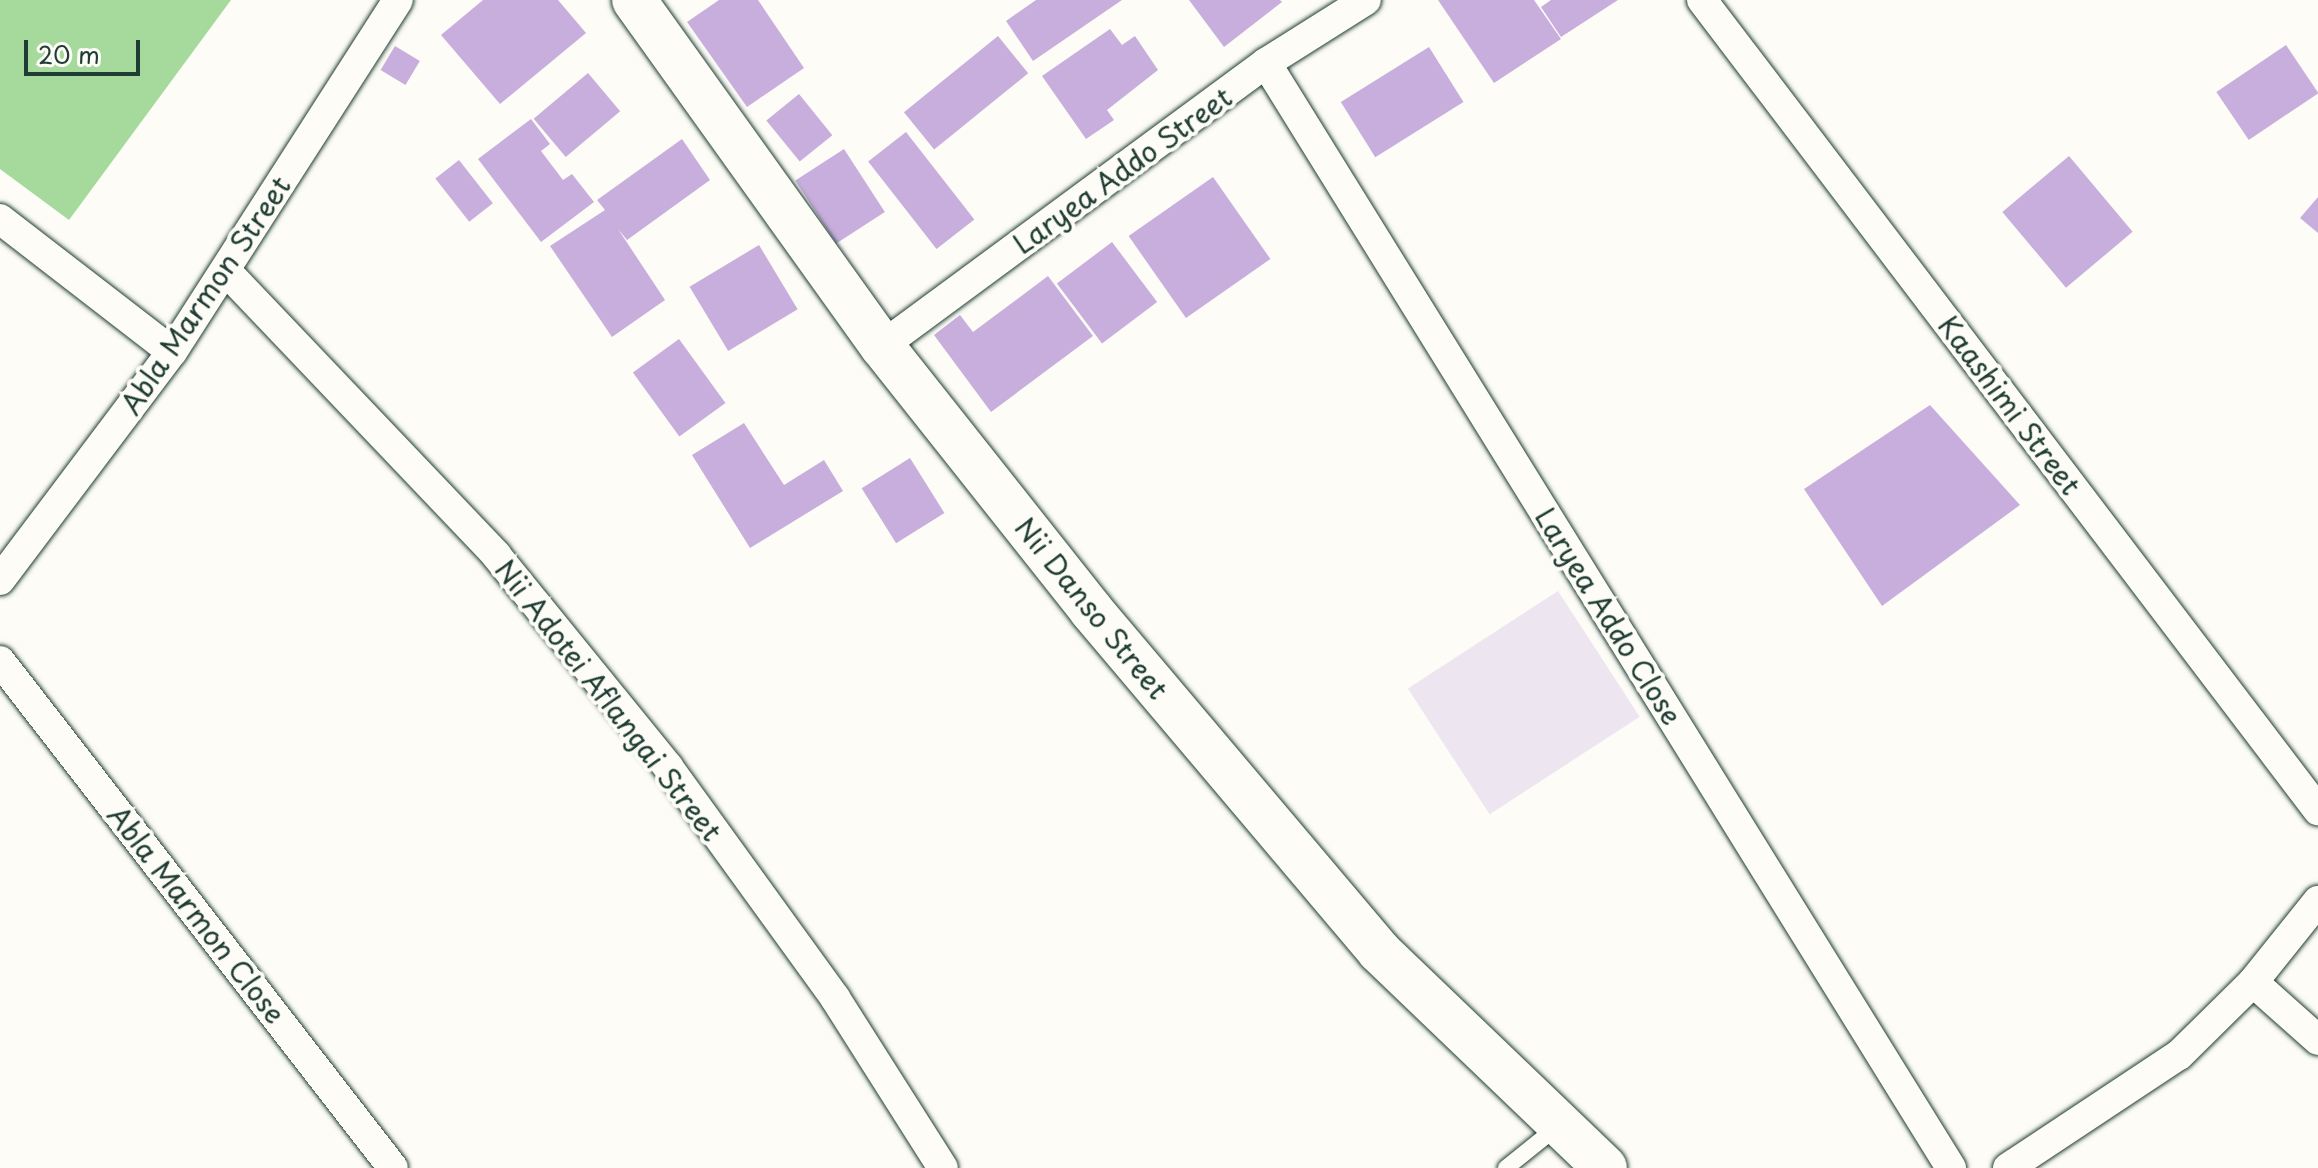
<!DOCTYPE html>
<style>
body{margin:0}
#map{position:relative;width:2318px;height:1168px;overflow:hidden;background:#fdfcf7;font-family:"Playpen Sans",sans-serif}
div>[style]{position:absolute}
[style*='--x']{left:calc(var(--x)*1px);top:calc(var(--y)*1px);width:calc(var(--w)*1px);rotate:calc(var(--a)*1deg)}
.built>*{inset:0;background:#ede5ef;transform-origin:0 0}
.green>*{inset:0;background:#a5da9c}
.building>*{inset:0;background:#c8aedd;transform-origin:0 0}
.roads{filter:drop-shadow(0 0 2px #1f3d34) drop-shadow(0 0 2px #1f3d34)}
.lane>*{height:16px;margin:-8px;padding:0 8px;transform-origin:8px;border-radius:8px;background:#fdfcf7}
.street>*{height:30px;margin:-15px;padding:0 15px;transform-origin:15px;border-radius:15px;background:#fdfcf7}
.secondary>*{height:44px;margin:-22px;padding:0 22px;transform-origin:22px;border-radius:22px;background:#fdfcf7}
span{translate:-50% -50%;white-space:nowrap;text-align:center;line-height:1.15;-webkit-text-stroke:8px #fdfcf7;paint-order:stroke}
.street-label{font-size:28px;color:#1f3d34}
.scale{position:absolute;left:24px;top:40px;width:116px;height:36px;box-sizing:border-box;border:4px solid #1f3d34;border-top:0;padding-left:10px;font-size:24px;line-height:28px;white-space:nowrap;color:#1f3d34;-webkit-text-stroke:6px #fdfcf7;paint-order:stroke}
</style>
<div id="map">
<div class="built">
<i style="left:1558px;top:591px;width:150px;height:179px;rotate:57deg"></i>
</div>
<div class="green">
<i style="clip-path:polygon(0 0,231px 0,69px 220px,0 169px)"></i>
</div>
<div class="building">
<i style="clip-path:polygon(483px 0,558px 0,586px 33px,500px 104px,441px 35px)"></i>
<i style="clip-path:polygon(719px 0,758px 0,804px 68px,747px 107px,687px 22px)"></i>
<i style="clip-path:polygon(1036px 0,1122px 0,1033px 61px,1006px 21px)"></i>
<i style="clip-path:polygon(1189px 0,1280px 0,1282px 2px,1224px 47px)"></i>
<i style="clip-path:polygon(1438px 0,1534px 0,1561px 39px,1494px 83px)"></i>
<i style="clip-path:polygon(1551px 0,1618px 0,1561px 37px,1541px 7px)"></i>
<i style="clip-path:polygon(1110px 29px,1122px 45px,1135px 36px,1158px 70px,1107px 110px,1114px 120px,1086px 139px,1042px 76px)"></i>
<i style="left:998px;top:36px;width:48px;height:121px;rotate:51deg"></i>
<i style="left:2286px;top:45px;width:58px;height:84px;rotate:56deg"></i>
<i style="left:395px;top:46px;width:29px;height:28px;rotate:31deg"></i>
<i style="left:1429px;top:47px;width:65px;height:104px;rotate:58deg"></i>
<i style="left:588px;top:73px;width:50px;height:71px;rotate:50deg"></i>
<i style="left:799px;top:94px;width:53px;height:42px;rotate:51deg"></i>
<i style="clip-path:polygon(531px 119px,550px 144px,541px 151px,563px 180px,572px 174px,594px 202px,541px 242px,478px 159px)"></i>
<i style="left:906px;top:132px;width:111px;height:48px;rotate:52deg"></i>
<i style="clip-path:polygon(682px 139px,710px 180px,627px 240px,618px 229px,665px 300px,612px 337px,550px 246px,605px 210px,597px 200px)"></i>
<i style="left:844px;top:149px;width:75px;height:58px;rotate:57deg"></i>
<i style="left:2069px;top:156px;width:99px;height:87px;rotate:50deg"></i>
<i style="left:459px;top:160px;width:55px;height:30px;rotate:52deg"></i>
<i style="left:1213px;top:177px;width:100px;height:103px;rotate:55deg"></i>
<i style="clip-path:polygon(2318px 197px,2318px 233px,2300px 218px)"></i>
<i style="left:1112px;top:242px;width:75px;height:69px;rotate:53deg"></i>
<i style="left:759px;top:245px;width:75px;height:81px;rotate:59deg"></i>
<i style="clip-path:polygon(1048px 276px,1093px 336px,991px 412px,934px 335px,960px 315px,973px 332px)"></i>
<i style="left:679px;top:339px;width:79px;height:57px;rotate:54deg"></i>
<i style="clip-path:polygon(1930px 405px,2020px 505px,1882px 606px,1804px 489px)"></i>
<i style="clip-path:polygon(744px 423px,784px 485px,824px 460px,843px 491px,750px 548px,692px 455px)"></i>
<i style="left:910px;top:458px;width:65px;height:57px;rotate:58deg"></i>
</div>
<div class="roads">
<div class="lane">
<i style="--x:1506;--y:1168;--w:65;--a:-38.8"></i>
</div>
<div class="street">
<i style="--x:1702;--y:0;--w:1018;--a:52.75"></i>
<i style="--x:1266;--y:63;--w:1300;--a:58.2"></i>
<i style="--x:0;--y:219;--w:217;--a:37.7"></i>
<i style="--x:226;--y:271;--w:392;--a:46.4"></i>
<i style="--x:496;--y:555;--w:273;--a:50.9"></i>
<i style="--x:668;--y:767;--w:285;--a:54.1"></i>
<i style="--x:835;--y:998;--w:201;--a:57.6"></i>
<i style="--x:882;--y:346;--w:477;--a:-36.4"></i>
<i style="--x:1266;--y:63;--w:118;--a:-32.2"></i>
<i style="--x:0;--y:580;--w:286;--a:-53"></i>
<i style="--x:172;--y:352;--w:418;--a:-57.3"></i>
<i style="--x:0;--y:661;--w:641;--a:52.22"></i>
<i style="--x:2253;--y:982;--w:87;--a:41.7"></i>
<i style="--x:2008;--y:1168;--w:205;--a:-33.5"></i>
<i style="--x:2179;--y:1055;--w:104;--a:-44.6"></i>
<i style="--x:2253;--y:982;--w:104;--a:-51.3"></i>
</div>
<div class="secondary">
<i style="--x:634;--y:0;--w:426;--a:54.4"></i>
<i style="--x:882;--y:346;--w:337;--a:51.6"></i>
<i style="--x:1091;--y:610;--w:446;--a:49.8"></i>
<i style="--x:1379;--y:951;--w:313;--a:43.8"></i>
</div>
</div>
<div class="street-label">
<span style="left:1122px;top:170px;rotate:-36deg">Laryea Addo Street</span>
<span style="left:205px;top:295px;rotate:-56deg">Abla Marmon Street</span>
<span style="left:2010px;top:405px;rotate:53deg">Kaashimi Street</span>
<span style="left:1092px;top:608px;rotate:51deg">Nii Danso Street</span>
<span style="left:1609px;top:616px;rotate:58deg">Laryea Addo Close</span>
<span style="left:609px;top:700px;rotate:52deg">Nii Adotei Aflangai Street</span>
<span style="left:197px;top:914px;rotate:52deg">Abla Marmon Close</span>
</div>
<div class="scale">20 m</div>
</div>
